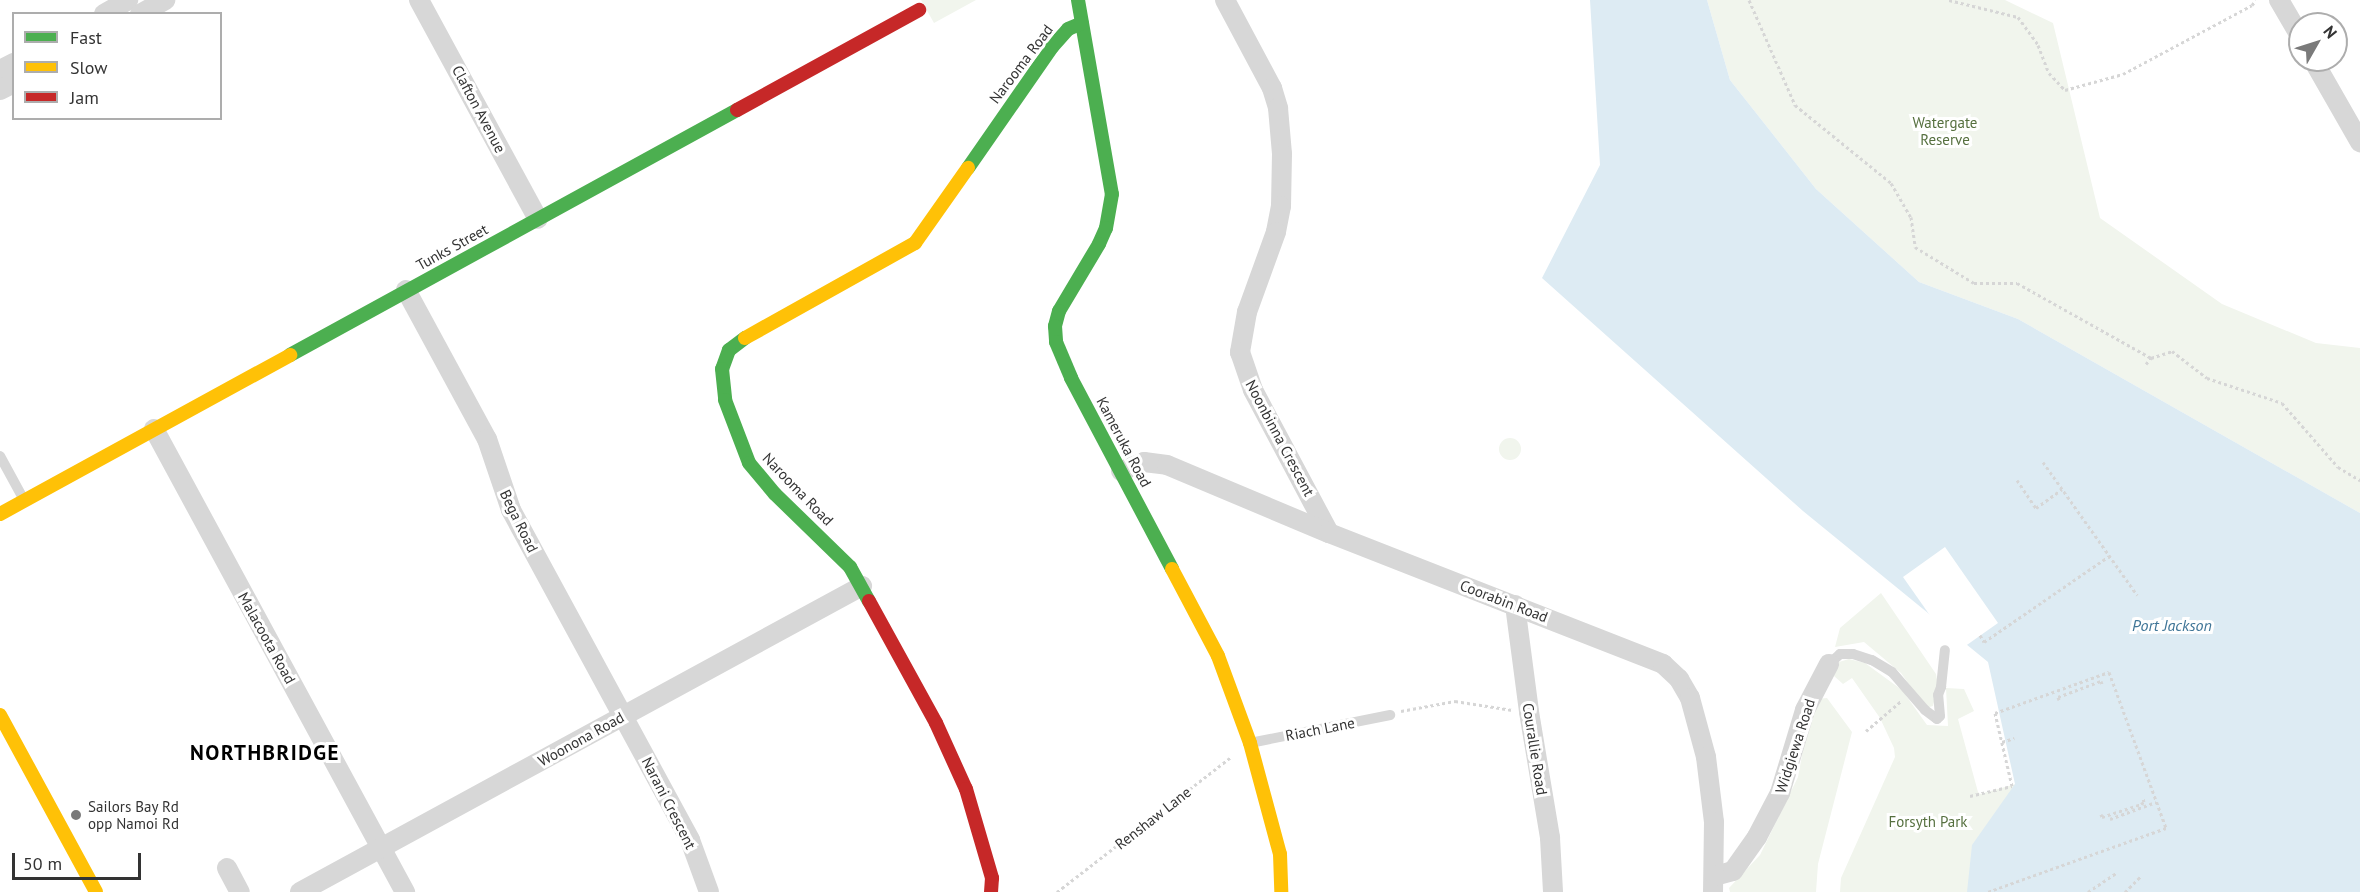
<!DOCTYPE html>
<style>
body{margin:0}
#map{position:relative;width:2360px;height:892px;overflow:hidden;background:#fff;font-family:"PT Sans",sans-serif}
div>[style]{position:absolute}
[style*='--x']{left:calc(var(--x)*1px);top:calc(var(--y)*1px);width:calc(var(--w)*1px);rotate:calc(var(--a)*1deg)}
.green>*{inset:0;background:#f1f5ed}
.round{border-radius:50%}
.water>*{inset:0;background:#ddebf3}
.pier>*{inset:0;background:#fff}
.path>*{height:3px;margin-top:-1.5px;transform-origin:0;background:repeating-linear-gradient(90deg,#d6d6d6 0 3px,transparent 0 6px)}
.lane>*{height:10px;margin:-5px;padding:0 5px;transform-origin:5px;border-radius:5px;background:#d7d7d7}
.street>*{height:20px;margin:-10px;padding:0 10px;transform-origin:10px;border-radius:10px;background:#d7d7d7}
.fast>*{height:14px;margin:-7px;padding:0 7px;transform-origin:7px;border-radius:7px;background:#4caf50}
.slow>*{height:14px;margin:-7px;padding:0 7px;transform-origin:7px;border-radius:7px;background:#ffc107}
.jam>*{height:14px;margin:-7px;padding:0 7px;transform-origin:7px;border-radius:7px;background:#c62828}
.dots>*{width:16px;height:16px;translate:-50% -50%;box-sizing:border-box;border:3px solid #fff;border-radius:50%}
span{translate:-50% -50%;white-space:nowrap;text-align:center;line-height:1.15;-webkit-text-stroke:6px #fff;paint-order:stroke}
.street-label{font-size:15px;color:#333}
.park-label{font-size:15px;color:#56703f}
.poi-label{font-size:15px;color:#333}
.left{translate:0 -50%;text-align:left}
.water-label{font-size:16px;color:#3f7597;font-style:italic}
.district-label{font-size:21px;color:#000;font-weight:700;letter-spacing:1.5px}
.legend{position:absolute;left:12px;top:12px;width:210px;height:108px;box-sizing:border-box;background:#fff;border:2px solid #adadad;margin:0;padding:8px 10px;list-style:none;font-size:18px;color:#333}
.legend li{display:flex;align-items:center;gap:12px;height:30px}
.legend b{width:30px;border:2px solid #adadad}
.north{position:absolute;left:2288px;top:12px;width:60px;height:60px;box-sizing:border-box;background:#fff;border:2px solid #adadad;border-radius:50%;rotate:51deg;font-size:16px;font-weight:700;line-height:24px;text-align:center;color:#333}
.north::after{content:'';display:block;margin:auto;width:21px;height:27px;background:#7a7a7a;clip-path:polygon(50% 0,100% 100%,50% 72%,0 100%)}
.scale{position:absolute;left:12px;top:853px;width:129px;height:27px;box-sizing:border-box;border:3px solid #333;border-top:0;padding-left:8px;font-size:18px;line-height:21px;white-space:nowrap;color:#333;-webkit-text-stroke:4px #fff;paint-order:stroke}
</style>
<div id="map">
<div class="green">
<i style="clip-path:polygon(921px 0,976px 0,934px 23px)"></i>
<i style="clip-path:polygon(1707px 0,2005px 0,2053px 23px,2100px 218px,2222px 304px,2316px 343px,2360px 348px,2360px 513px,2018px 319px,1919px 282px,1816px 189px,1730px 80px)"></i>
<i class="round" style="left:1499px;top:438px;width:22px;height:22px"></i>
<i style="clip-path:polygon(1881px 593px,1936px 674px,1938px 685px,1933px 706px,1926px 708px,1901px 673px,1864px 642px,1835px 647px,1840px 628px)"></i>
<i style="clip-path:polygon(1849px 659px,1865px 663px,1902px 690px,1927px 725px,1948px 726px,1946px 688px,1964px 689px,1974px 711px,1958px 719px,1978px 792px,1980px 794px,2016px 784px,1970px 892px,1840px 892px,1841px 878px,1895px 757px,1894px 748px,1880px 718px,1852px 678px,1843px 684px,1834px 676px,1839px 662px)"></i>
<i style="clip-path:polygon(1827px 698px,1852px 732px,1818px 864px,1816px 892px,1730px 892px,1729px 888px,1760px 855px,1798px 777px,1809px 718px,1817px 699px)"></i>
</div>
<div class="water">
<i style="clip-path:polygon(1590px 0,1707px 0,1730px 80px,1816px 189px,1919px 282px,2018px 319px,2360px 513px,2360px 892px,1967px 892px,1972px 845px,2015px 784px,1988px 662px,1803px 511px,1542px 278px,1600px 165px)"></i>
</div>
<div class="pier">
<i style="clip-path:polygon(1945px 547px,1998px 623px,1964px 647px,1936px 624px,1903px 577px)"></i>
</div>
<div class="path">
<i style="--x:1749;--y:0;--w:115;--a:66.3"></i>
<i style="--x:1795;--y:105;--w:124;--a:39.1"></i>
<i style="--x:1891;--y:183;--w:39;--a:60"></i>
<i style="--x:1911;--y:217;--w:30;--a:82"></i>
<i style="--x:1915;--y:247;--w:69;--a:31.4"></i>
<i style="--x:1974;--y:283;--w:43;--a:0"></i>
<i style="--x:2017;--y:283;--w:154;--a:29.2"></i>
<i style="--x:2151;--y:358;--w:22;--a:-18"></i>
<i style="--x:2172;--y:351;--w:44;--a:37.6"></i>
<i style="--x:2207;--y:378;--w:79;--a:18.4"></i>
<i style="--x:2282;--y:403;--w:85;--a:48.8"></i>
<i style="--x:2338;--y:467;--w:26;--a:31"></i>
<i style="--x:1949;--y:0;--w:71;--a:13.8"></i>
<i style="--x:2018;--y:17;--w:34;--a:54"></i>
<i style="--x:2038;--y:45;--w:30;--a:69"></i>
<i style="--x:2049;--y:73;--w:23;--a:47"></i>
<i style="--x:2065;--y:90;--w:60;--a:-15.4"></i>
<i style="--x:2123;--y:74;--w:146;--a:-28.1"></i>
<i style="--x:2252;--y:5;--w:6;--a:-51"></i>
<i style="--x:2146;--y:364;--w:8;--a:-50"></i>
<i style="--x:2043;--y:462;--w:163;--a:54.7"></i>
<i style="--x:2017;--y:480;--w:34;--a:56"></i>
<i style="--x:2036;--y:508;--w:32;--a:-36"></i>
<i style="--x:1980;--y:635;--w:8;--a:60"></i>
<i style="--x:1984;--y:642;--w:152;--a:-34.5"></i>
<i style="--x:2059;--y:700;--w:3;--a:-108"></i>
<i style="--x:2058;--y:697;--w:46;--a:-20.4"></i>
<i style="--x:2101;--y:681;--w:3;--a:72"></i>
<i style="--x:1401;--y:711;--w:55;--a:-10.5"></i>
<i style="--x:1455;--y:701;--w:58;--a:9"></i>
<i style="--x:1866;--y:731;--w:46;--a:-40.6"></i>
<i style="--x:2002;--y:742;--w:13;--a:-18"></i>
<i style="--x:1970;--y:796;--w:43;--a:-13.4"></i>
<i style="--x:2012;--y:786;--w:75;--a:-103.1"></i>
<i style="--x:1995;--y:713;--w:121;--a:-19.8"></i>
<i style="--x:2109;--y:672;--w:166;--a:69.9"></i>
<i style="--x:2166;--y:828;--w:190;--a:160.3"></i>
<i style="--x:2101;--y:814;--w:3;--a:72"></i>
<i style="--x:2102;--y:817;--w:41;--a:-18.4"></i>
<i style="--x:2141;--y:804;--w:4;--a:-34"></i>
<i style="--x:2144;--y:802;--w:4;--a:-104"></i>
<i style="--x:2110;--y:819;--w:49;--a:-20.3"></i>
<i style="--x:1057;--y:892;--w:220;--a:-37.8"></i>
<i style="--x:2088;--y:892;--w:34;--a:-34"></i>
<i style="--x:2125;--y:892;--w:23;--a:-45"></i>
</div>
<div class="lane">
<i style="--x:0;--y:456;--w:50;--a:61.4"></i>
<i style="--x:1829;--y:664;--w:15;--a:-42"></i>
<i style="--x:1840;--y:654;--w:13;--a:0"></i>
<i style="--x:1853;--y:654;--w:20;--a:18"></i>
<i style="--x:1872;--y:660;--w:23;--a:31"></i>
<i style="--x:1892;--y:672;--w:50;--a:49"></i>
<i style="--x:1925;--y:710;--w:15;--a:37"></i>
<i style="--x:1937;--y:719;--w:4;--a:-45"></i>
<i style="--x:1940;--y:716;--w:21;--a:-95"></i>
<i style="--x:1938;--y:695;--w:9;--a:-69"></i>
<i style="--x:1941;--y:687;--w:37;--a:-84"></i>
<i style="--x:1250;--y:743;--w:143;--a:-11.3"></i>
</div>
<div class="street">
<i style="--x:419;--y:0;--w:249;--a:61.5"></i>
<i style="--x:1225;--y:0;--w:100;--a:61.9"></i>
<i style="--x:1272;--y:88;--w:21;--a:73"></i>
<i style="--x:1278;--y:108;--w:46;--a:85"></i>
<i style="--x:1282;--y:154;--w:52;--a:91.1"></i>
<i style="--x:1281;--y:206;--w:26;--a:101"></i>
<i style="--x:1276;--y:232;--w:85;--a:109.9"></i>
<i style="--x:1247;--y:312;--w:41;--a:99.9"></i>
<i style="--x:1240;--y:352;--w:40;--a:71.1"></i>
<i style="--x:1253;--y:390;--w:162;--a:62"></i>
<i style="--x:2279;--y:0;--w:42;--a:59.7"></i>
<i style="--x:104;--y:14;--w:28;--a:-30"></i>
<i style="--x:140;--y:14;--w:29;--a:-29"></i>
<i style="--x:2313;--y:60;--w:95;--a:60.2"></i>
<i style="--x:0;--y:70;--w:16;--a:-27"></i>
<i style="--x:0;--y:90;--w:16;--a:-27"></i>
<i style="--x:406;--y:290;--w:170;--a:61.5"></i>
<i style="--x:487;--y:439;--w:75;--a:71.3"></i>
<i style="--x:511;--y:510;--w:375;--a:61.5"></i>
<i style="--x:690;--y:840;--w:55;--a:69.9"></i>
<i style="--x:154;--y:429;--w:527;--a:61.54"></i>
<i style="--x:1121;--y:471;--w:25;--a:-21"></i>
<i style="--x:1144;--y:462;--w:23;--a:7"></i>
<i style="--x:1167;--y:465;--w:176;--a:22.8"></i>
<i style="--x:1329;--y:533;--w:359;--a:21.4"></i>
<i style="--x:1663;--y:664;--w:22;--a:43"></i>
<i style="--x:1679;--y:679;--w:22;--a:60"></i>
<i style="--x:1690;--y:698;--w:61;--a:74.8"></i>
<i style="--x:1706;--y:757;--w:65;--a:83"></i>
<i style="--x:1714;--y:822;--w:70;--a:90.8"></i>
<i style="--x:1515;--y:605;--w:108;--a:82.5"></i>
<i style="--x:1529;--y:712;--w:128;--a:80.5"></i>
<i style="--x:1550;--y:838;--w:54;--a:86.8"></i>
<i style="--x:227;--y:868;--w:27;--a:62"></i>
<i style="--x:1715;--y:876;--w:19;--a:-16"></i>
<i style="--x:1733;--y:871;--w:42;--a:-54.8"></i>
<i style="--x:1757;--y:837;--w:50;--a:-62.4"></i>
<i style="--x:1780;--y:793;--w:87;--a:-73.2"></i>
<i style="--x:1805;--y:710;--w:52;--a:-62.4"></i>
<i style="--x:300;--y:892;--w:640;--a:-28.57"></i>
</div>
<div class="fast">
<i style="--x:1078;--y:0;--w:197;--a:80.1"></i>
<i style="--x:1112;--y:194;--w:35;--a:100"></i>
<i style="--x:1106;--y:228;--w:17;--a:114"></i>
<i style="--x:1099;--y:244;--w:78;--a:120.8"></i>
<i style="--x:1059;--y:311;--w:16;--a:105"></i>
<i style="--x:1055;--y:326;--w:16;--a:86"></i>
<i style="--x:1056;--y:342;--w:39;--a:67"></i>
<i style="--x:1071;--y:378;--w:216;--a:62.1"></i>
<i style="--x:968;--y:168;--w:147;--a:-55.2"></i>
<i style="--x:1052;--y:47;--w:24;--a:-48"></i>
<i style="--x:1068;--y:29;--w:15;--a:-23"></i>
<i style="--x:745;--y:338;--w:20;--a:143"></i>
<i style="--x:729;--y:350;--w:20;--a:110"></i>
<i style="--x:722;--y:369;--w:31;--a:84"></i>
<i style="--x:725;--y:400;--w:67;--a:69.1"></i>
<i style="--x:749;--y:463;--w:40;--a:50"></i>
<i style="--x:775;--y:494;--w:105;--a:44.2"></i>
<i style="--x:850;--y:567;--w:39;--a:61"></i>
<i style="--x:290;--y:355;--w:510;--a:-28.73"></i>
</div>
<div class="slow">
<i style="--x:745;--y:338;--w:195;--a:-29.2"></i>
<i style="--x:915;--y:243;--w:92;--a:-54.8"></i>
<i style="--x:0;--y:514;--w:331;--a:-28.7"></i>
<i style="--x:1172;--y:569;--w:98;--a:62.1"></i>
<i style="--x:1218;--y:656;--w:93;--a:69.8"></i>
<i style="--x:1250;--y:743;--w:115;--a:74.9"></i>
<i style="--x:1280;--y:854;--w:38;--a:88"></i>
<i style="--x:0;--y:715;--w:201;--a:61.5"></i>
</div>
<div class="jam">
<i style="--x:737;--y:110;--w:208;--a:-28.8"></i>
<i style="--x:869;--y:601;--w:139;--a:61.2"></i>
<i style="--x:936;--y:723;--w:72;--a:65.6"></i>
<i style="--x:966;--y:789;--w:93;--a:73.7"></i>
<i style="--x:992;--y:878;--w:14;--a:94"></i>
</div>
<div class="dots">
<i style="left:76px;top:815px;background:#7a7a7a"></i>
</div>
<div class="street-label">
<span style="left:1021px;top:64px;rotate:-53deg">Narooma Road</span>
<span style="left:479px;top:109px;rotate:62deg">Clafton Avenue</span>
<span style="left:452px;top:247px;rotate:-29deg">Tunks Street</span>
<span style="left:1280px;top:438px;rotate:62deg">Noonbinna Crescent</span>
<span style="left:1124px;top:442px;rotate:62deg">Kameruka Road</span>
<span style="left:798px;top:489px;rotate:46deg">Narooma Road</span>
<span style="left:519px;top:521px;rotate:64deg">Bega Road</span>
<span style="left:1504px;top:601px;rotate:21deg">Coorabin Road</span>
<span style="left:267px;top:638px;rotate:61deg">Malacoota Road</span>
<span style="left:1320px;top:729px;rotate:-11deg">Riach Lane</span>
<span style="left:581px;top:739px;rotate:-29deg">Woonona Road</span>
<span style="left:1795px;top:746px;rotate:-72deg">Widgiewa Road</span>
<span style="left:1535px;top:749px;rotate:81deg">Courallie Road</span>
<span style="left:669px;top:803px;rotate:63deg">Narani Crescent</span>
<span style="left:1153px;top:818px;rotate:-38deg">Renshaw Lane</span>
</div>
<div class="park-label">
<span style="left:1945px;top:131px">Watergate<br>Reserve</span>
<span style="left:1928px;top:822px">Forsyth Park</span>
</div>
<div class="poi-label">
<span class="left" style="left:88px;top:815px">Sailors Bay Rd<br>opp Namoi Rd</span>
</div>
<div class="water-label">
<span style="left:2172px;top:625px">Port Jackson</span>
</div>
<div class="district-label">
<span style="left:265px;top:753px">NORTHBRIDGE</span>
</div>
<ul class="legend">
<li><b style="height:8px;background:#4caf50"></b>Fast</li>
<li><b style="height:8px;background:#ffc107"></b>Slow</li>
<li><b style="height:8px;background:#c62828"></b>Jam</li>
</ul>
<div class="north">N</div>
<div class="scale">50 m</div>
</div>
